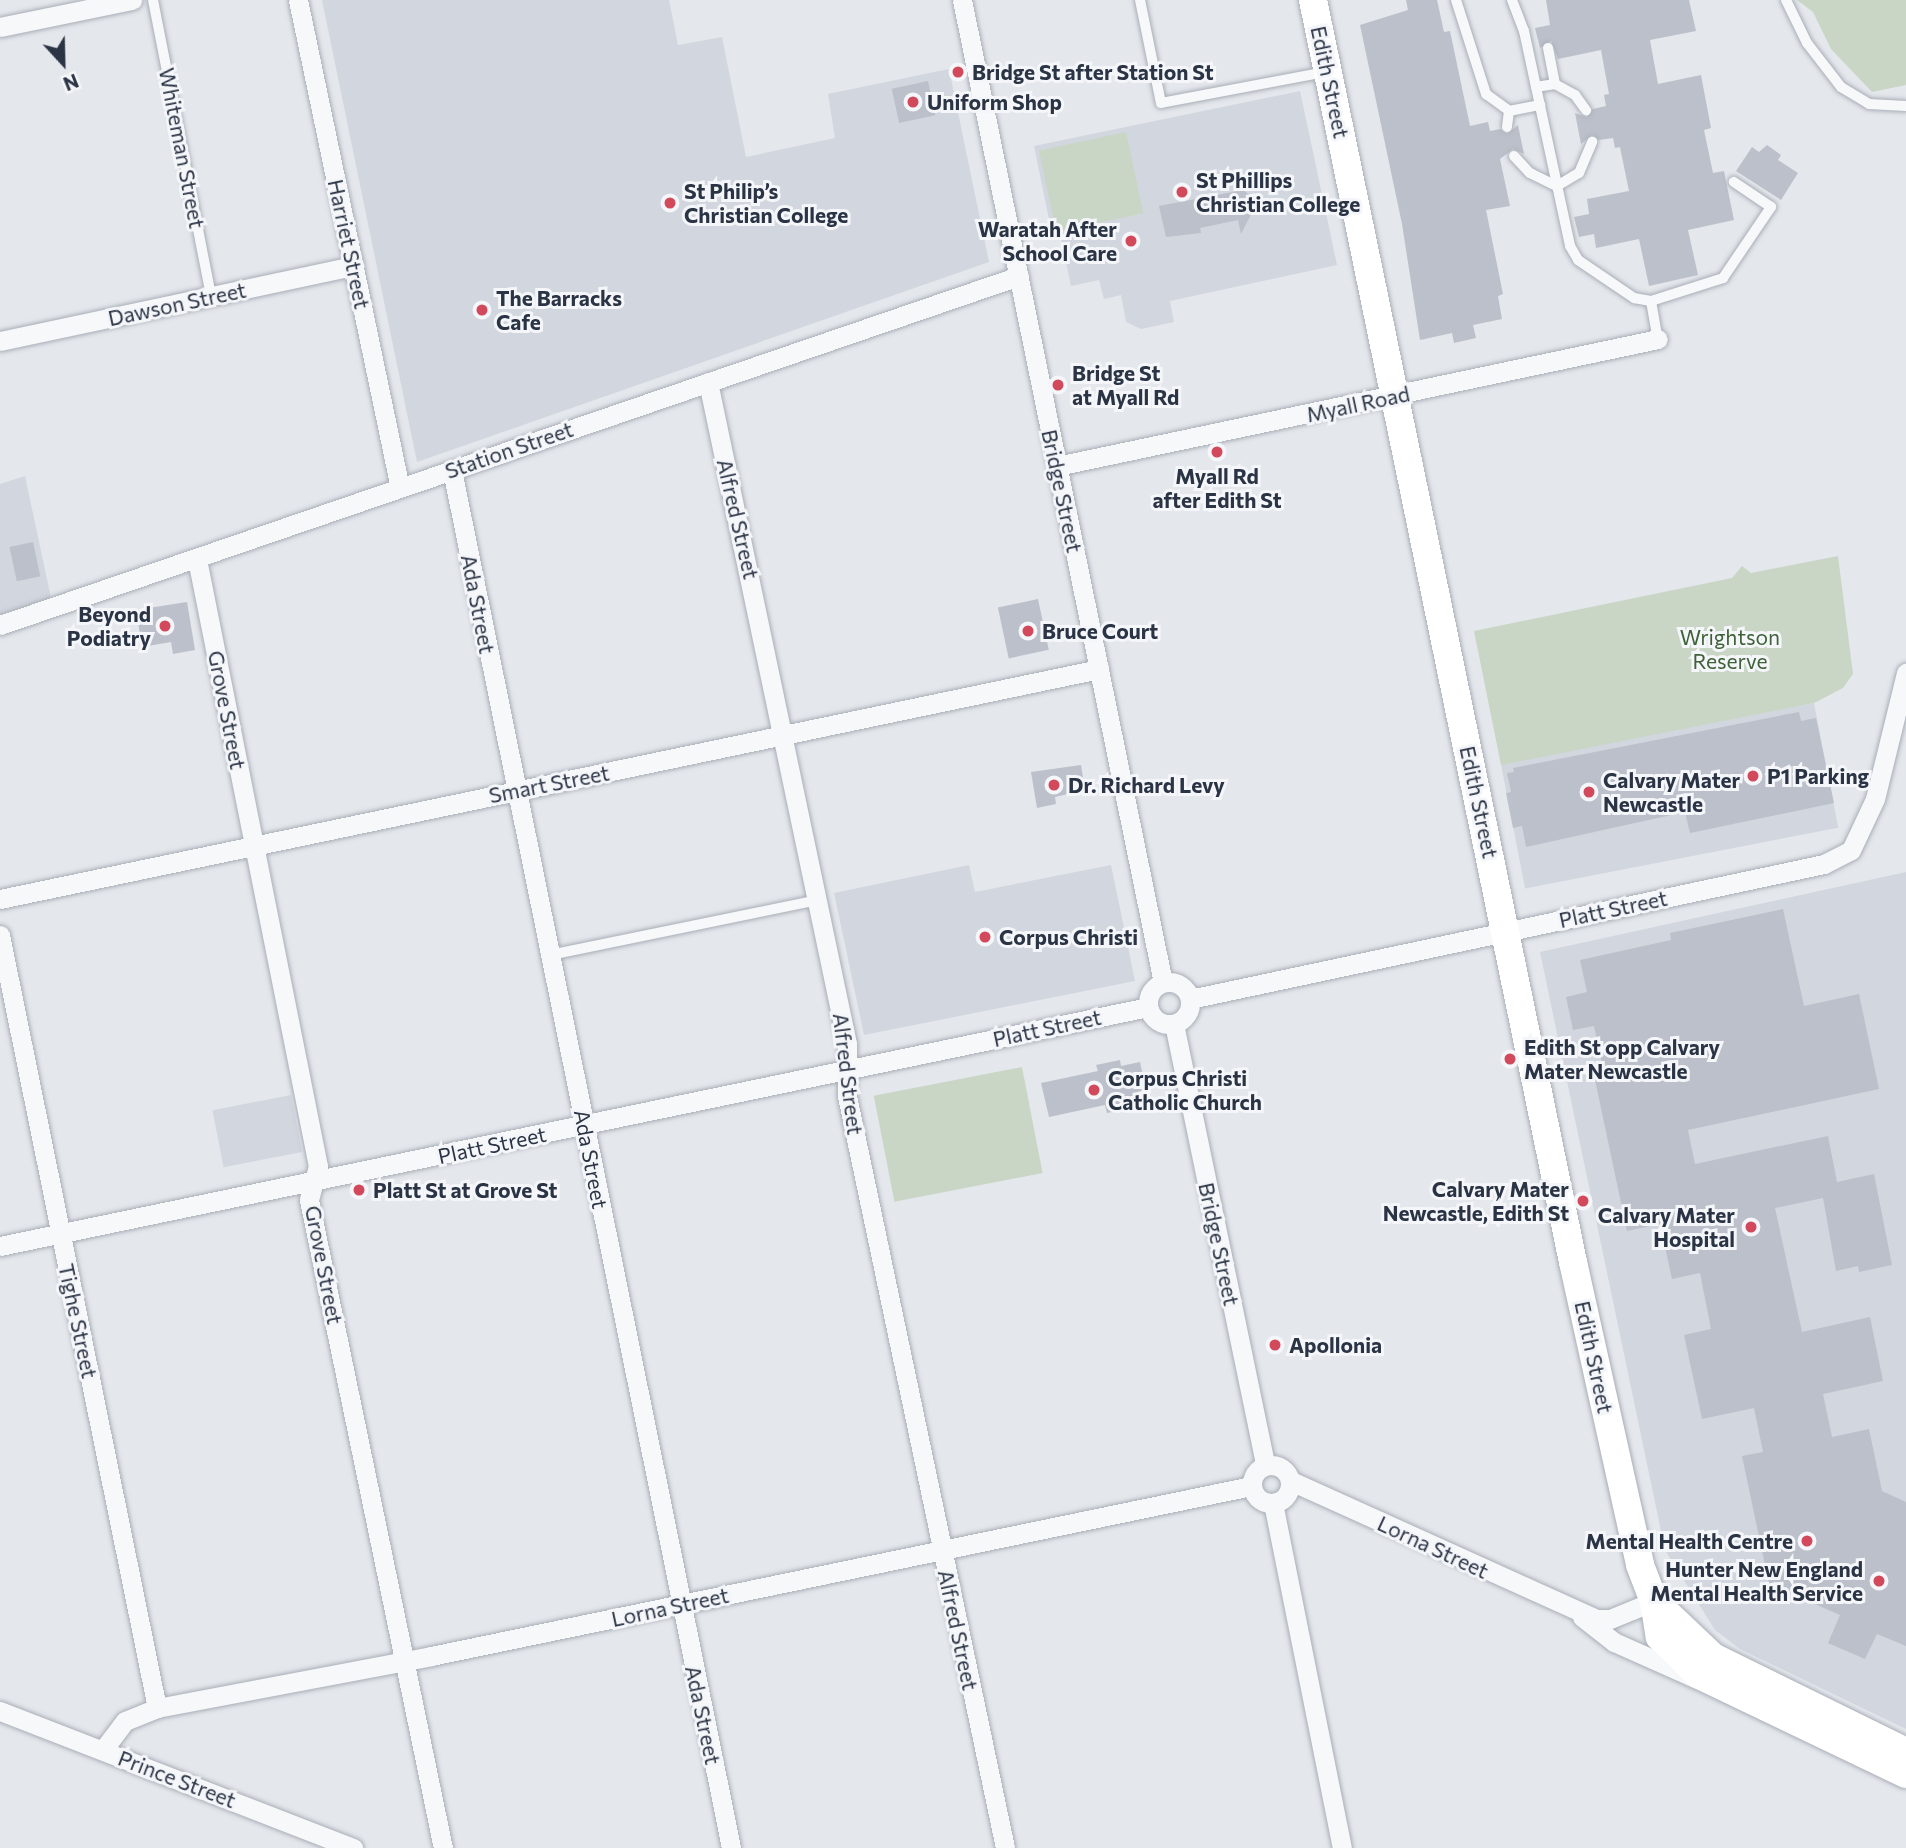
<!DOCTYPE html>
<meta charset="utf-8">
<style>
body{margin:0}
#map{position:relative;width:1906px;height:1848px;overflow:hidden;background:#e4e7ec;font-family:Commissioner,sans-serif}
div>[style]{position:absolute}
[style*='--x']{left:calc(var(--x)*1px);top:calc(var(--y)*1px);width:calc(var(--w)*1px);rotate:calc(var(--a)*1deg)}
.built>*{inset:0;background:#d2d6de;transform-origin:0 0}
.green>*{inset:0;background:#c9d6c5;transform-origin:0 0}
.building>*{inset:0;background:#bbc0ca;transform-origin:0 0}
.roads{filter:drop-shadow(0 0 2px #a9aeb7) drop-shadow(0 0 2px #a9aeb7)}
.service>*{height:10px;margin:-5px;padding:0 5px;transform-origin:5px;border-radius:5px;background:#f7f8fa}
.minor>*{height:19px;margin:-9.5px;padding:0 9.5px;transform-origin:9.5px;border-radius:9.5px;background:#f7f8fa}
.minor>.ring{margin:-9.5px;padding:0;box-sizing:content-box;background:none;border:19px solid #f7f8fa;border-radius:50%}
.secondary>*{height:28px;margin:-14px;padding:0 14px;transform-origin:14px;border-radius:14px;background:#fff}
.dots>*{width:19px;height:19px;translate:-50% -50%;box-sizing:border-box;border:4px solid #f4f6f9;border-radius:50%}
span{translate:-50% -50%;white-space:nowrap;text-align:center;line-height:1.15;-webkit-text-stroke:6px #f4f6f9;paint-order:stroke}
.poi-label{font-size:21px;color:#2b3445;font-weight:700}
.left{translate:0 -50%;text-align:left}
.right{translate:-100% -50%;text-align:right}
.street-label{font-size:21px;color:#2b3445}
.park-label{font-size:21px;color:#3f6138}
.north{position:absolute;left:28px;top:28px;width:70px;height:70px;-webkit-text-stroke:5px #f4f6f9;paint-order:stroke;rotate:158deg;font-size:19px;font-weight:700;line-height:28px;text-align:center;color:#2b3445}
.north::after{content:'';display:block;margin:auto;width:24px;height:32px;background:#2b3445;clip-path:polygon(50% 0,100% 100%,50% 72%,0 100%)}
</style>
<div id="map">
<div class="built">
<i style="clip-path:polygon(322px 0,669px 0,678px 45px,722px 37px,746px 157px,835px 138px,828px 94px,949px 69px,989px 262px,417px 462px)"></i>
<i style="clip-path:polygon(1300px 91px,1337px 265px,1170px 301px,1174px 322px,1141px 329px,1126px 322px,1121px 295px,1104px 299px,1099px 280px,1071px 286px,1061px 238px,1053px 239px,1034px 146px)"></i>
<i style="clip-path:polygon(25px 476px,51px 598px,0 615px,0 484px)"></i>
<i style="left:1814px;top:703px;width:127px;height:319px;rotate:79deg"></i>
<i style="clip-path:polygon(969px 865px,975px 892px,1111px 865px,1135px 981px,864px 1035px,834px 893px)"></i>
<i style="clip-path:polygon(1906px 872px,1906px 1729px,1740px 1649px,1715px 1630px,1665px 1550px,1540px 952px)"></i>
<i style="left:291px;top:1095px;width:58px;height:80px;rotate:79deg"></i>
</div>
<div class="green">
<i style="clip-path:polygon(1797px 0,1906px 0,1906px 85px,1872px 92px,1831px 49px,1813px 12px)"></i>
<i style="left:1126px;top:132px;width:83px;height:89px;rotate:78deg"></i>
<i style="clip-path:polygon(1838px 556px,1853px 674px,1843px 688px,1814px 703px,1501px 765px,1474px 631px,1732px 578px,1742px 566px,1751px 573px)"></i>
<i style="left:1022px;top:1067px;width:108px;height:151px;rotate:79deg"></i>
</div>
<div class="building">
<i style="clip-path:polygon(1406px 0,1437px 0,1444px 32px,1450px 31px,1470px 126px,1488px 122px,1490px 131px,1500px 129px,1507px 134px,1518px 125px,1524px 154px,1513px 149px,1500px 159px,1510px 206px,1486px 210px,1503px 294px,1498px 296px,1502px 319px,1473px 325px,1476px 338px,1454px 343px,1452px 333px,1420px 340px,1402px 224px,1360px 25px,1408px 10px)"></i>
<i style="clip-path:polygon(1546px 0,1689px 0,1696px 31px,1650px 40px,1658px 84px,1701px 75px,1711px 128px,1704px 130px,1713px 173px,1724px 171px,1734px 220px,1688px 230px,1698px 275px,1649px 286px,1639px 239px,1596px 248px,1594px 234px,1579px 237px,1574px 217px,1589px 214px,1587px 199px,1629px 191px,1620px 147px,1615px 148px,1613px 138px,1599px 140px,1592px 135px,1581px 144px,1575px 113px,1587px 117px,1593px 109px,1606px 106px,1604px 95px,1609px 94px,1601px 50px,1558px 59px,1551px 41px,1540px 48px,1535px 28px,1550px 25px)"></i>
<i style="left:928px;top:81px;width:35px;height:37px;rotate:78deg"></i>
<i style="clip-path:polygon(1767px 145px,1781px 155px,1778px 160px,1798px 173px,1781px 200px,1736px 171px,1752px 147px,1759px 152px)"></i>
<i style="clip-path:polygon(1243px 190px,1258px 201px,1241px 234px,1238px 220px,1200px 228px,1201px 233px,1166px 237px,1159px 206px)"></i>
<i style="left:33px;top:542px;width:35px;height:24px;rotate:78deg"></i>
<i style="left:1038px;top:599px;width:52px;height:41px;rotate:78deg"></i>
<i style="clip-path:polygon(187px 602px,195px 650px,173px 654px,171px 642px,142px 647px,136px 610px)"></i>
<i style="clip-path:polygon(1799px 712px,1801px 721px,1816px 718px,1834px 803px,1690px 833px,1685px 812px,1526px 847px,1522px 826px,1513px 828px,1506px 793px,1511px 792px,1507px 773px,1514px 772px,1513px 768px)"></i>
<i style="clip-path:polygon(1081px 765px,1085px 790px,1055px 797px,1056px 804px,1037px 808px,1031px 772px)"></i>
<i style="clip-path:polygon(1783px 909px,1804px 1006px,1859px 994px,1879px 1089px,1688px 1130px,1695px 1164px,1828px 1136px,1837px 1182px,1874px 1174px,1892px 1265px,1859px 1272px,1858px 1266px,1836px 1271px,1823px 1198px,1775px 1208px,1802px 1332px,1870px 1317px,1883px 1381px,1823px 1394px,1832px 1437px,1869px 1429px,1882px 1491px,1906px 1502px,1906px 1646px,1877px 1634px,1865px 1659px,1828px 1643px,1840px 1615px,1769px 1584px,1742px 1456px,1763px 1452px,1754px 1408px,1702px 1419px,1684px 1335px,1711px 1329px,1700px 1273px,1672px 1279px,1660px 1224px,1627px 1231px,1594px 1075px,1604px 1073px,1594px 1026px,1573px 1030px,1566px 997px,1587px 992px,1580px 960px,1671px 940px,1670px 933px)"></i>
<i style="clip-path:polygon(1120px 1060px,1121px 1066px,1140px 1062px,1147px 1096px,1128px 1100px,1130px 1108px,1107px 1113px,1105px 1105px,1049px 1117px,1041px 1083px,1098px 1071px,1096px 1065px)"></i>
</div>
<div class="roads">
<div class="service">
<i style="--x:153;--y:0;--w:302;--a:78.9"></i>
<i style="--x:1140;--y:0;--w:105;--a:78.5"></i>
<i style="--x:1161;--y:103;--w:167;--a:-10.7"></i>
<i style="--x:1456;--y:0;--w:99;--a:72.3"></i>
<i style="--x:1486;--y:94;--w:29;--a:36"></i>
<i style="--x:1509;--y:111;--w:32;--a:-11"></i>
<i style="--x:1512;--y:0;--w:33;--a:69"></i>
<i style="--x:1524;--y:31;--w:220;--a:77.9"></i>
<i style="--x:1570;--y:246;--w:16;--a:60"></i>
<i style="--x:1578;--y:260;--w:68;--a:34.2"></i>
<i style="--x:1634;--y:298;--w:17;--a:10"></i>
<i style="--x:1651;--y:301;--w:39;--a:80"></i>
<i style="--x:1786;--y:0;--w:48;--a:64"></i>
<i style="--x:1807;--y:43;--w:56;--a:52.3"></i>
<i style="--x:1841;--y:87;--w:33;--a:31"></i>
<i style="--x:1869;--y:104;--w:37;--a:3"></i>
<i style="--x:1548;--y:48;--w:37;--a:79"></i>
<i style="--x:1536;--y:87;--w:19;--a:-9"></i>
<i style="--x:1555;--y:84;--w:23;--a:29"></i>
<i style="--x:1575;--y:95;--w:19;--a:54"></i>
<i style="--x:1507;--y:127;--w:16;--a:-83"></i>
<i style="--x:1514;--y:156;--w:23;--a:47"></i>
<i style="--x:1530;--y:173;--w:30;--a:26"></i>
<i style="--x:1557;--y:186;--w:26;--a:-31"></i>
<i style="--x:1579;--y:173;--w:34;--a:-67"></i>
<i style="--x:1651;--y:301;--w:76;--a:-17.7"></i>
<i style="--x:1723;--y:278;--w:86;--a:-55.9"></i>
<i style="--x:1771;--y:207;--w:45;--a:-146"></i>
<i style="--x:550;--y:955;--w:273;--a:-11.6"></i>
</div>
<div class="minor">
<i style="--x:298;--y:0;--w:498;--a:78.2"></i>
<i style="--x:962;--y:0;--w:1003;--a:78.44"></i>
<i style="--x:0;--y:27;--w:135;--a:-11.6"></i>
<i style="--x:0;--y:341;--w:362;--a:-12"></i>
<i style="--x:708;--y:382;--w:676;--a:78.14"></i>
<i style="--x:847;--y:1044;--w:52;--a:90"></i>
<i style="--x:847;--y:1096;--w:768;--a:78.13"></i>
<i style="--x:1057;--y:466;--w:614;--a:-11.93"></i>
<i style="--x:452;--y:470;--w:1406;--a:78.55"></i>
<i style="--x:197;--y:559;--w:619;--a:78.73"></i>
<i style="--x:318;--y:1166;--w:35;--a:105"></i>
<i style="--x:309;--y:1200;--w:662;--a:78.32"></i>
<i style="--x:0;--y:625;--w:1077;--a:-18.91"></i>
<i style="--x:0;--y:899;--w:1123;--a:-11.82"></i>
<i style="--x:0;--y:935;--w:789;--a:78.52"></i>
<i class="ring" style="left:1148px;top:982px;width:23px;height:23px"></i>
<i style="--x:1190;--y:999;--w:648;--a:-12.02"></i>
<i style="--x:1824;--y:864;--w:30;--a:-27"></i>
<i style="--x:1851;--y:850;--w:56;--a:-64.8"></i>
<i style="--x:1875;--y:799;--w:130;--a:-76.2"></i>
<i style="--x:1174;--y:1024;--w:450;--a:78.3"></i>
<i style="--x:0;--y:1246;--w:1173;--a:-11.76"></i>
<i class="ring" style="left:1252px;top:1465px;width:19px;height:19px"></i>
<i style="--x:1291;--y:1481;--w:335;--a:24.3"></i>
<i style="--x:1596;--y:1619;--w:14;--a:0"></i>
<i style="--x:1610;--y:1619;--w:48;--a:-22.2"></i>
<i style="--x:1273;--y:1503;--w:352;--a:78.7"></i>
<i style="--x:1582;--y:1617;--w:41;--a:38"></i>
<i style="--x:1614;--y:1642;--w:86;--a:23.9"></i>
<i style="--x:0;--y:1711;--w:379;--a:21.2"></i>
<i style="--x:103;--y:1750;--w:36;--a:-53"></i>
<i style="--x:125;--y:1721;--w:35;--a:-22"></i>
<i style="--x:157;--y:1708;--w:279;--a:-10.7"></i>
<i style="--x:431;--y:1656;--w:837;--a:-11.71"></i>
</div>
<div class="secondary">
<i style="--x:1313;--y:0;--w:1289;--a:78.36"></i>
<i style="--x:1573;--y:1262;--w:310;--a:77.5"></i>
<i style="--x:1640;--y:1565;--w:39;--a:69"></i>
<i style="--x:1654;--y:1601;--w:36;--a:81"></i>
<i style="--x:1660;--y:1637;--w:54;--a:44.3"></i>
<i style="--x:1699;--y:1675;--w:229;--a:25.6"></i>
<i style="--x:1654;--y:1601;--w:81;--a:43.5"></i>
<i style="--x:1713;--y:1657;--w:215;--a:26.2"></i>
</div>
</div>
<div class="dots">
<i style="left:958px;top:72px;background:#d1495b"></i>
<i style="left:913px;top:102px;background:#d1495b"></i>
<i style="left:1182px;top:192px;background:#d1495b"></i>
<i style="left:670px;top:203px;background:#d1495b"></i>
<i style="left:1131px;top:241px;background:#d1495b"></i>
<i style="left:482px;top:310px;background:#d1495b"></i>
<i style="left:1058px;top:385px;background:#d1495b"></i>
<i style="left:1217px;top:452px;background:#d1495b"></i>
<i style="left:165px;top:626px;background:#d1495b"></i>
<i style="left:1028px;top:631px;background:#d1495b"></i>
<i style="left:1753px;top:776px;background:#d1495b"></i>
<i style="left:1054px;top:785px;background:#d1495b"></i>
<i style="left:1589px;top:792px;background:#d1495b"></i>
<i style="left:985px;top:937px;background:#d1495b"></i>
<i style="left:1510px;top:1059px;background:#d1495b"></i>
<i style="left:1094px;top:1090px;background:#d1495b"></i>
<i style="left:359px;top:1190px;background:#d1495b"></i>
<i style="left:1583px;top:1201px;background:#d1495b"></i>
<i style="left:1751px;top:1227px;background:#d1495b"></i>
<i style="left:1275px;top:1345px;background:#d1495b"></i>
<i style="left:1807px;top:1541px;background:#d1495b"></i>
<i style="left:1879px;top:1581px;background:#d1495b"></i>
</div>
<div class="poi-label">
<span class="left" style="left:972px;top:72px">Bridge St after Station St</span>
<span class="left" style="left:927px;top:102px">Uniform Shop</span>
<span class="left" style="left:1196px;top:192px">St Phillips<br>Christian College</span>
<span class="left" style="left:684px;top:203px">St Philip’s<br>Christian College</span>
<span class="right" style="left:1117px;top:241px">Waratah After<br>School Care</span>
<span class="left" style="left:496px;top:310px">The Barracks<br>Cafe</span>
<span class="left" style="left:1072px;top:385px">Bridge St<br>at Myall Rd</span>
<span style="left:1217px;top:488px">Myall Rd<br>after Edith St</span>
<span class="right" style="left:151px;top:626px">Beyond<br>Podiatry</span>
<span class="left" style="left:1042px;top:631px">Bruce Court</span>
<span class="left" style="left:1767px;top:776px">P1 Parking</span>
<span class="left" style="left:1603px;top:792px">Calvary Mater<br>Newcastle</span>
<span class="left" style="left:1068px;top:785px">Dr. Richard Levy</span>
<span class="left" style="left:999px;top:937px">Corpus Christi</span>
<span class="left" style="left:1524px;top:1059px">Edith St opp Calvary<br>Mater Newcastle</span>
<span class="left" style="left:1108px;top:1090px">Corpus Christi<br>Catholic Church</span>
<span class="right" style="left:1569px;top:1201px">Calvary Mater<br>Newcastle, Edith St</span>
<span class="left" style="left:373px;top:1190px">Platt St at Grove St</span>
<span class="right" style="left:1735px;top:1227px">Calvary Mater<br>Hospital</span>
<span class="left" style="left:1289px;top:1345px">Apollonia</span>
<span class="right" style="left:1793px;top:1541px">Mental Health Centre</span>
<span class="right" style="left:1863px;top:1581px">Hunter New England<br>Mental Health Service</span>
</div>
<div class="street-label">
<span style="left:1330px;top:82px;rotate:78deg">Edith Street</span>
<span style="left:182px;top:148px;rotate:79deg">Whiteman Street</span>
<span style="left:349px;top:244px;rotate:78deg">Harriet Street</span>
<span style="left:177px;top:304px;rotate:-12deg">Dawson Street</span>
<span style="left:1358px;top:404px;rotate:-12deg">Myall Road</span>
<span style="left:509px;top:450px;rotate:-19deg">Station Street</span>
<span style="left:1062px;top:491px;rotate:78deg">Bridge Street</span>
<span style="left:738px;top:519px;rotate:77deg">Alfred Street</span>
<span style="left:478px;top:604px;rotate:79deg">Ada Street</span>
<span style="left:227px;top:710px;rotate:79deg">Grove Street</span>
<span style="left:549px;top:784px;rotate:-11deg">Smart Street</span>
<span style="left:1479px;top:802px;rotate:78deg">Edith Street</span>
<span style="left:1613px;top:909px;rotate:-12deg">Platt Street</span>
<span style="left:1047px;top:1028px;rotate:-12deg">Platt Street</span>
<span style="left:848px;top:1074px;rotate:83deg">Alfred Street</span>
<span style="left:492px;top:1145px;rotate:-12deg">Platt Street</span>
<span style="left:591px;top:1159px;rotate:79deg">Ada Street</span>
<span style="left:1219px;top:1244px;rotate:78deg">Bridge Street</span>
<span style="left:324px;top:1265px;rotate:79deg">Grove Street</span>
<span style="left:78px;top:1321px;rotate:78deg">Tighe Street</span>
<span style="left:1594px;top:1357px;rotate:78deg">Edith Street</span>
<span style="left:1433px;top:1547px;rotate:25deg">Lorna Street</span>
<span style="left:670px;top:1607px;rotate:-12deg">Lorna Street</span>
<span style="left:958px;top:1630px;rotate:78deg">Alfred Street</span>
<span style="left:703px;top:1715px;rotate:78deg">Ada Street</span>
<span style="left:177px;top:1779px;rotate:21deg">Prince Street</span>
</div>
<div class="park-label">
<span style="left:1730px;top:649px">Wrightson<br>Reserve</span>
</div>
<div class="north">N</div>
</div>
